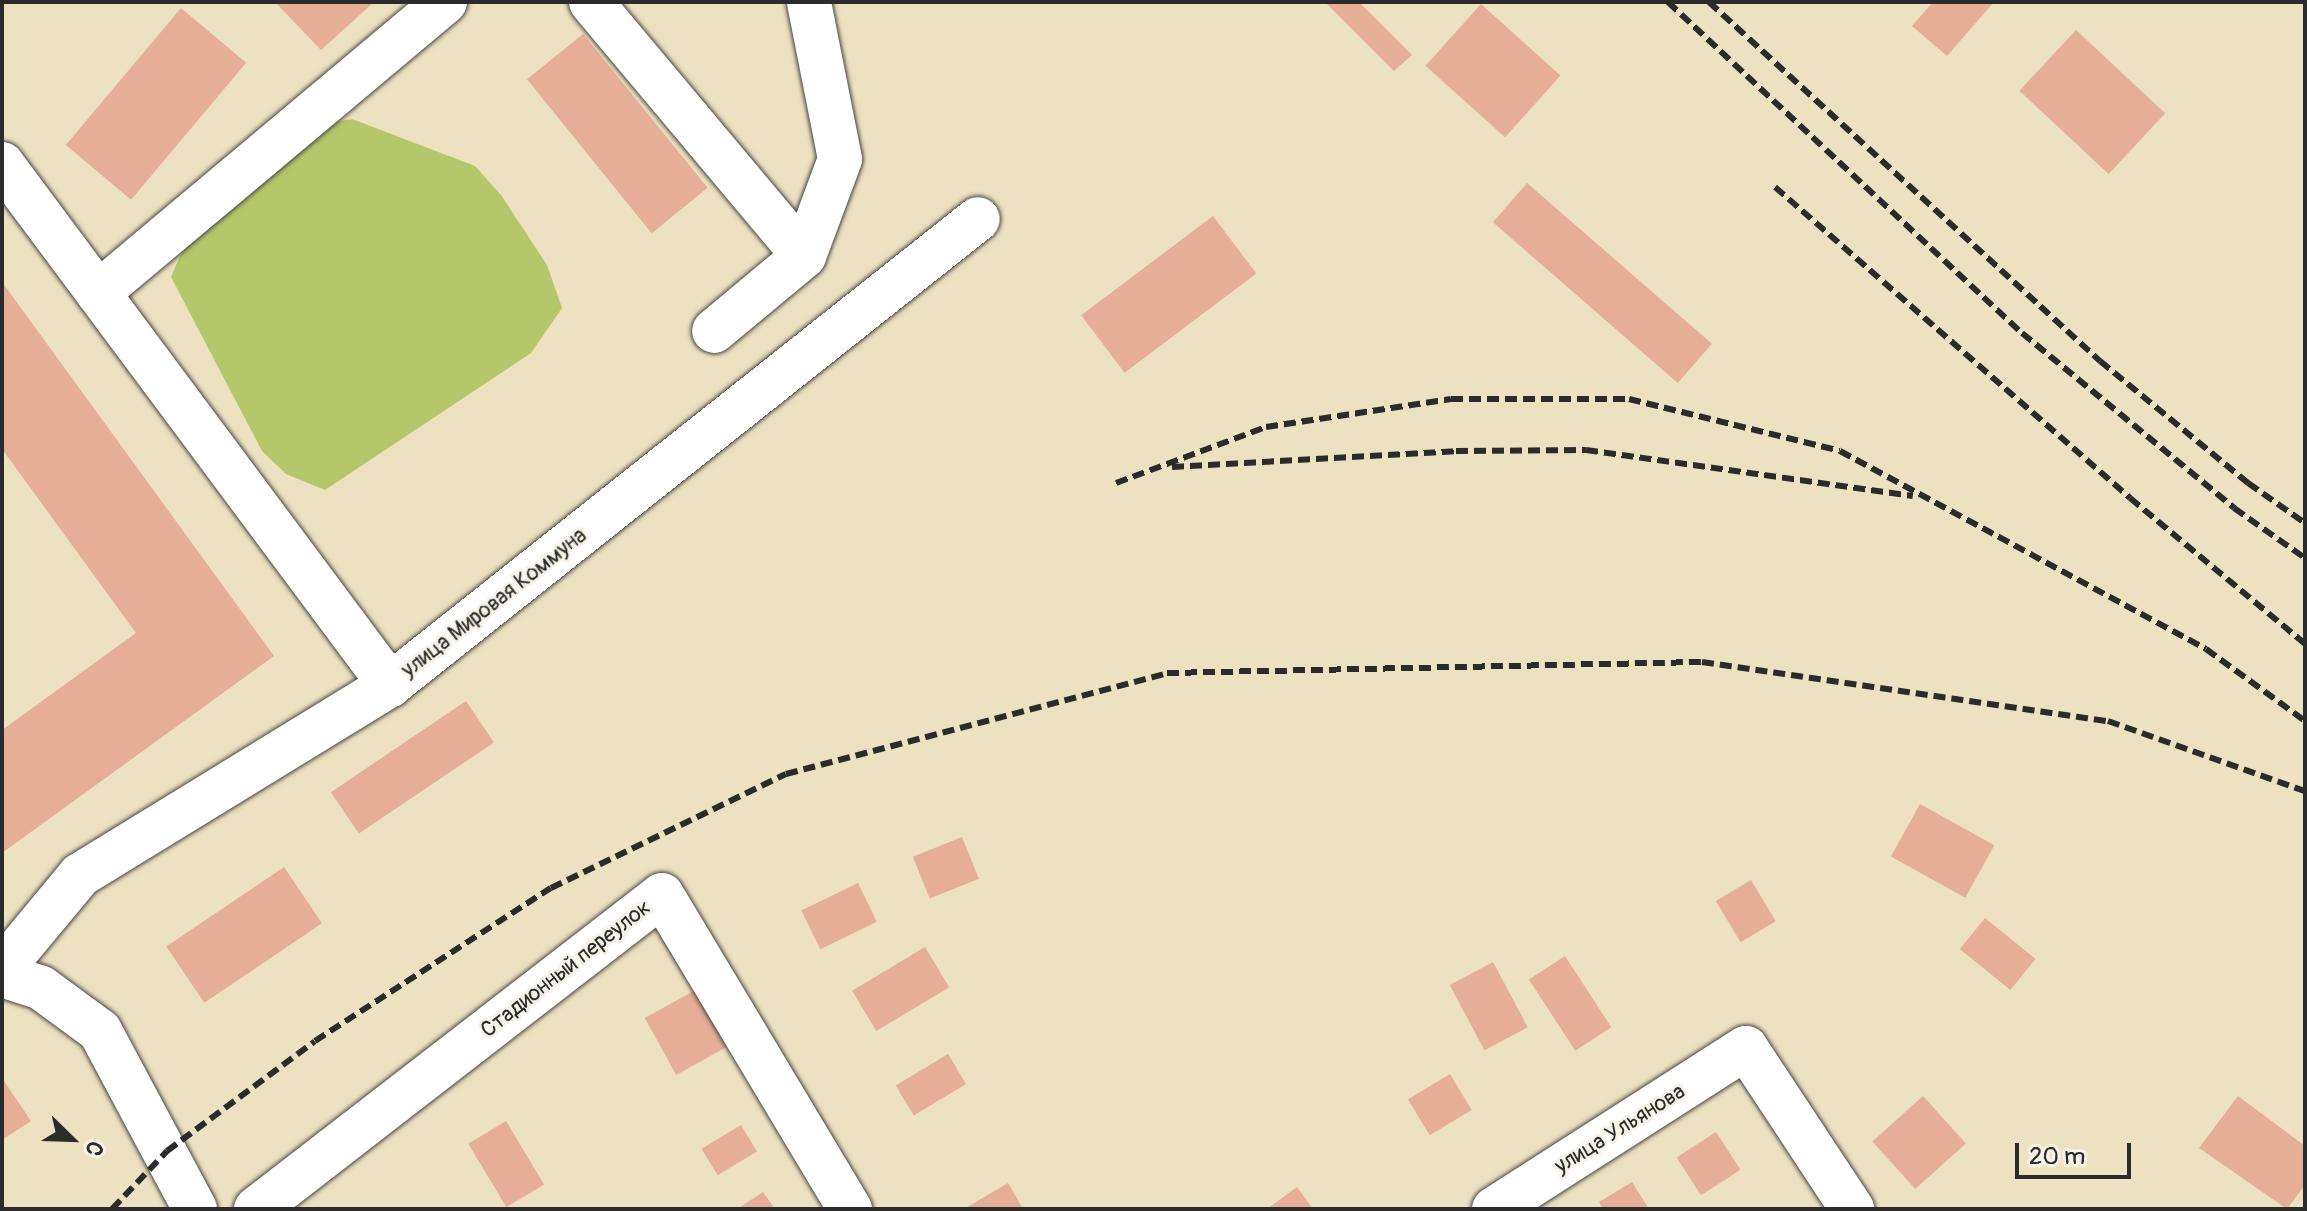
<!DOCTYPE html>
<meta charset="utf-8">
<style>
body{margin:0}
#map{position:relative;width:2307px;height:1211px;overflow:hidden;background:#ece1c1;font-family:Pangolin,sans-serif}
div>[style]{position:absolute}
[style*='--x']{left:calc(var(--x)*1px);top:calc(var(--y)*1px);width:calc(var(--w)*1px);rotate:calc(var(--a)*1deg)}
.green>*{inset:0;background:#b5c76a}
.building>*{inset:0;background:#e6ad97;transform-origin:0 0}
.roads{filter:drop-shadow(0 0 2px #484642) drop-shadow(0 0 2px #484642)}
.minor>*{height:44px;margin:-22px;padding:0 22px;transform-origin:22px;border-radius:22px;background:#fff}
.major>*{height:44px;margin:-22px;padding:0 22px;transform-origin:22px;border-radius:22px;background:#fff}
.rail>*{height:6px;margin-top:-3px;transform-origin:0;background:repeating-linear-gradient(90deg,#2b2b2b 0 12px,transparent 0 18px)}
span{translate:-50% -50%;white-space:nowrap;text-align:center;line-height:1.15;-webkit-text-stroke:6px #f7f3e8;paint-order:stroke}
.street-label{font-size:22px;color:#2b2b2b}
.frame{position:absolute;inset:0;border:4px solid #2b2b2b;pointer-events:none}
.north{position:absolute;left:32px;top:1099px;width:80px;height:80px;-webkit-text-stroke:6px #f7f3e8;paint-order:stroke;rotate:113deg;font-size:22px;font-weight:700;line-height:32px;text-align:center;color:#2b2b2b}
.north::after{content:'';display:block;margin:auto;width:28px;height:36px;background:#2b2b2b;clip-path:polygon(50% 0,100% 100%,50% 72%,0 100%)}
.scale{position:absolute;left:2015px;top:1143px;width:116px;height:36px;box-sizing:border-box;border:4px solid #2b2b2b;border-top:0;padding-left:10px;font-size:24px;line-height:28px;white-space:nowrap;color:#2b2b2b;-webkit-text-stroke:6px #f7f3e8;paint-order:stroke}
</style>
<div id="map">
<div class="green">
<i style="clip-path:polygon(352px 119px,475px 166px,501px 195px,547px 265px,562px 308px,531px 353px,325px 490px,286px 474px,262px 451px,171px 277px,183px 249px,311px 127px)"></i>
</div>
<div class="building">
<i style="clip-path:polygon(275px 2px,374px 2px,321px 50px)"></i>
<i style="clip-path:polygon(1325px 2px,1359px 2px,1412px 55px,1394px 71px)"></i>
<i style="clip-path:polygon(1933px 2px,1994px 2px,1947px 56px,1912px 26px)"></i>
<i style="left:1481px;top:4px;width:107px;height:83px;rotate:42deg"></i>
<i style="left:181px;top:8px;width:85px;height:179px;rotate:40deg"></i>
<i style="left:2076px;top:30px;width:122px;height:83px;rotate:43deg"></i>
<i style="left:583px;top:34px;width:198px;height:72px;rotate:51deg"></i>
<i style="left:1527px;top:183px;width:245px;height:52px;rotate:41deg"></i>
<i style="left:1213px;top:216px;width:72px;height:165px;rotate:53deg"></i>
<i style="clip-path:polygon(2px 282px,274px 656px,2px 853px,2px 730px,136px 633px,2px 449px)"></i>
<i style="left:466px;top:701px;width:50px;height:163px;rotate:56deg"></i>
<i style="left:1920px;top:804px;width:85px;height:60px;rotate:29deg"></i>
<i style="left:962px;top:837px;width:45px;height:53px;rotate:68deg"></i>
<i style="left:284px;top:867px;width:68px;height:142px;rotate:56deg"></i>
<i style="left:1751px;top:880px;width:48px;height:41px;rotate:59deg"></i>
<i style="left:858px;top:883px;width:43px;height:63px;rotate:64deg"></i>
<i style="left:1985px;top:918px;width:65px;height:40px;rotate:39deg"></i>
<i style="left:925px;top:947px;width:47px;height:85px;rotate:59deg"></i>
<i style="left:1565px;top:956px;width:85px;height:43px;rotate:57deg"></i>
<i style="left:1493px;top:962px;width:74px;height:49px;rotate:62deg"></i>
<i style="left:699px;top:988px;width:65px;height:62px;rotate:61deg"></i>
<i style="left:948px;top:1054px;width:35px;height:61px;rotate:59deg"></i>
<i style="left:1450px;top:1074px;width:42px;height:49px;rotate:59deg"></i>
<i style="clip-path:polygon(2px 1078px,31px 1121px,2px 1140px)"></i>
<i style="left:1923px;top:1096px;width:64px;height:68px;rotate:48deg"></i>
<i style="clip-path:polygon(2238px 1096px,2305px 1146px,2305px 1185px,2287px 1209px,2199px 1148px)"></i>
<i style="left:506px;top:1121px;width:74px;height:44px;rotate:59deg"></i>
<i style="left:741px;top:1125px;width:31px;height:46px;rotate:59deg"></i>
<i style="left:1716px;top:1132px;width:45px;height:47px;rotate:57deg"></i>
<i style="clip-path:polygon(1632px 1182px,1649px 1209px,1603px 1209px,1599px 1202px)"></i>
<i style="clip-path:polygon(1008px 1183px,1023px 1209px,964px 1209px)"></i>
<i style="clip-path:polygon(1297px 1187px,1313px 1209px,1267px 1209px)"></i>
<i style="clip-path:polygon(763px 1192px,775px 1209px,737px 1209px)"></i>
</div>
<div class="roads">
<div class="minor">
<i style="--x:591;--y:2;--w:331;--a:50"></i>
<i style="--x:804;--y:256;--w:117;--a:140.2"></i>
<i style="--x:2;--y:164;--w:650;--a:53.32"></i>
<i style="--x:804;--y:256;--w:103;--a:-69.6"></i>
<i style="--x:840;--y:159;--w:160;--a:-101.2"></i>
<i style="--x:98;--y:293;--w:453;--a:-40"></i>
<i style="--x:2;--y:969;--w:122;--a:-50.3"></i>
<i style="--x:80;--y:875;--w:364;--a:-31.5"></i>
<i style="--x:390;--y:685;--w:750;--a:-38.4"></i>
<i style="--x:256;--y:1209;--w:513;--a:-37.72"></i>
<i style="--x:662;--y:895;--w:366;--a:59.1"></i>
<i style="--x:1494;--y:1209;--w:299;--a:-32.6"></i>
<i style="--x:1746;--y:1048;--w:193;--a:56.6"></i>
</div>
<div class="major">
<i style="--x:2;--y:975;--w:40;--a:18"></i>
<i style="--x:40;--y:987;--w:74;--a:36.3"></i>
<i style="--x:100;--y:1031;--w:202;--a:61.9"></i>
</div>
</div>
<div class="rail">
<i style="--x:1668;--y:2;--w:485;--a:43.1"></i>
<i style="--x:2022;--y:333;--w:275;--a:39.5"></i>
<i style="--x:2234;--y:508;--w:87;--a:35.2"></i>
<i style="--x:1709;--y:2;--w:531;--a:42.56"></i>
<i style="--x:2100;--y:361;--w:192;--a:39.5"></i>
<i style="--x:2248;--y:483;--w:70;--a:35.1"></i>
<i style="--x:1775;--y:187;--w:472;--a:41.2"></i>
<i style="--x:2130;--y:498;--w:228;--a:39.8"></i>
<i style="--x:1172;--y:467;--w:284;--a:-3.2"></i>
<i style="--x:1456;--y:451;--w:130;--a:-0.4"></i>
<i style="--x:1586;--y:450;--w:330;--a:8"></i>
<i style="--x:1116;--y:483;--w:160;--a:-20.5"></i>
<i style="--x:1266;--y:427;--w:187;--a:-8.6"></i>
<i style="--x:1451;--y:399;--w:178;--a:0"></i>
<i style="--x:1629;--y:399;--w:217;--a:13.8"></i>
<i style="--x:1840;--y:451;--w:416;--a:28.4"></i>
<i style="--x:2206;--y:649;--w:122;--a:36"></i>
<i style="--x:112;--y:1209;--w:80;--a:-46.5"></i>
<i style="--x:167;--y:1151;--w:184;--a:-36.6"></i>
<i style="--x:315;--y:1041;--w:281;--a:-33"></i>
<i style="--x:551;--y:888;--w:261;--a:-25.9"></i>
<i style="--x:786;--y:774;--w:394;--a:-14.8"></i>
<i style="--x:1167;--y:673;--w:535;--a:-1.18"></i>
<i style="--x:1702;--y:662;--w:410;--a:8.3"></i>
<i style="--x:2108;--y:721;--w:209;--a:19.6"></i>
</div>
<div class="street-label">
<span style="left:494px;top:603px;rotate:-38deg">улица Мировая Коммуна</span>
<span style="left:566px;top:969px;rotate:-38deg">Стадионный переулок</span>
<span style="left:1620px;top:1129px;rotate:-32deg">улица Ульянова</span>
</div>
<div class="frame"></div>
<div class="north">С</div>
<div class="scale">20 m</div>
</div>
